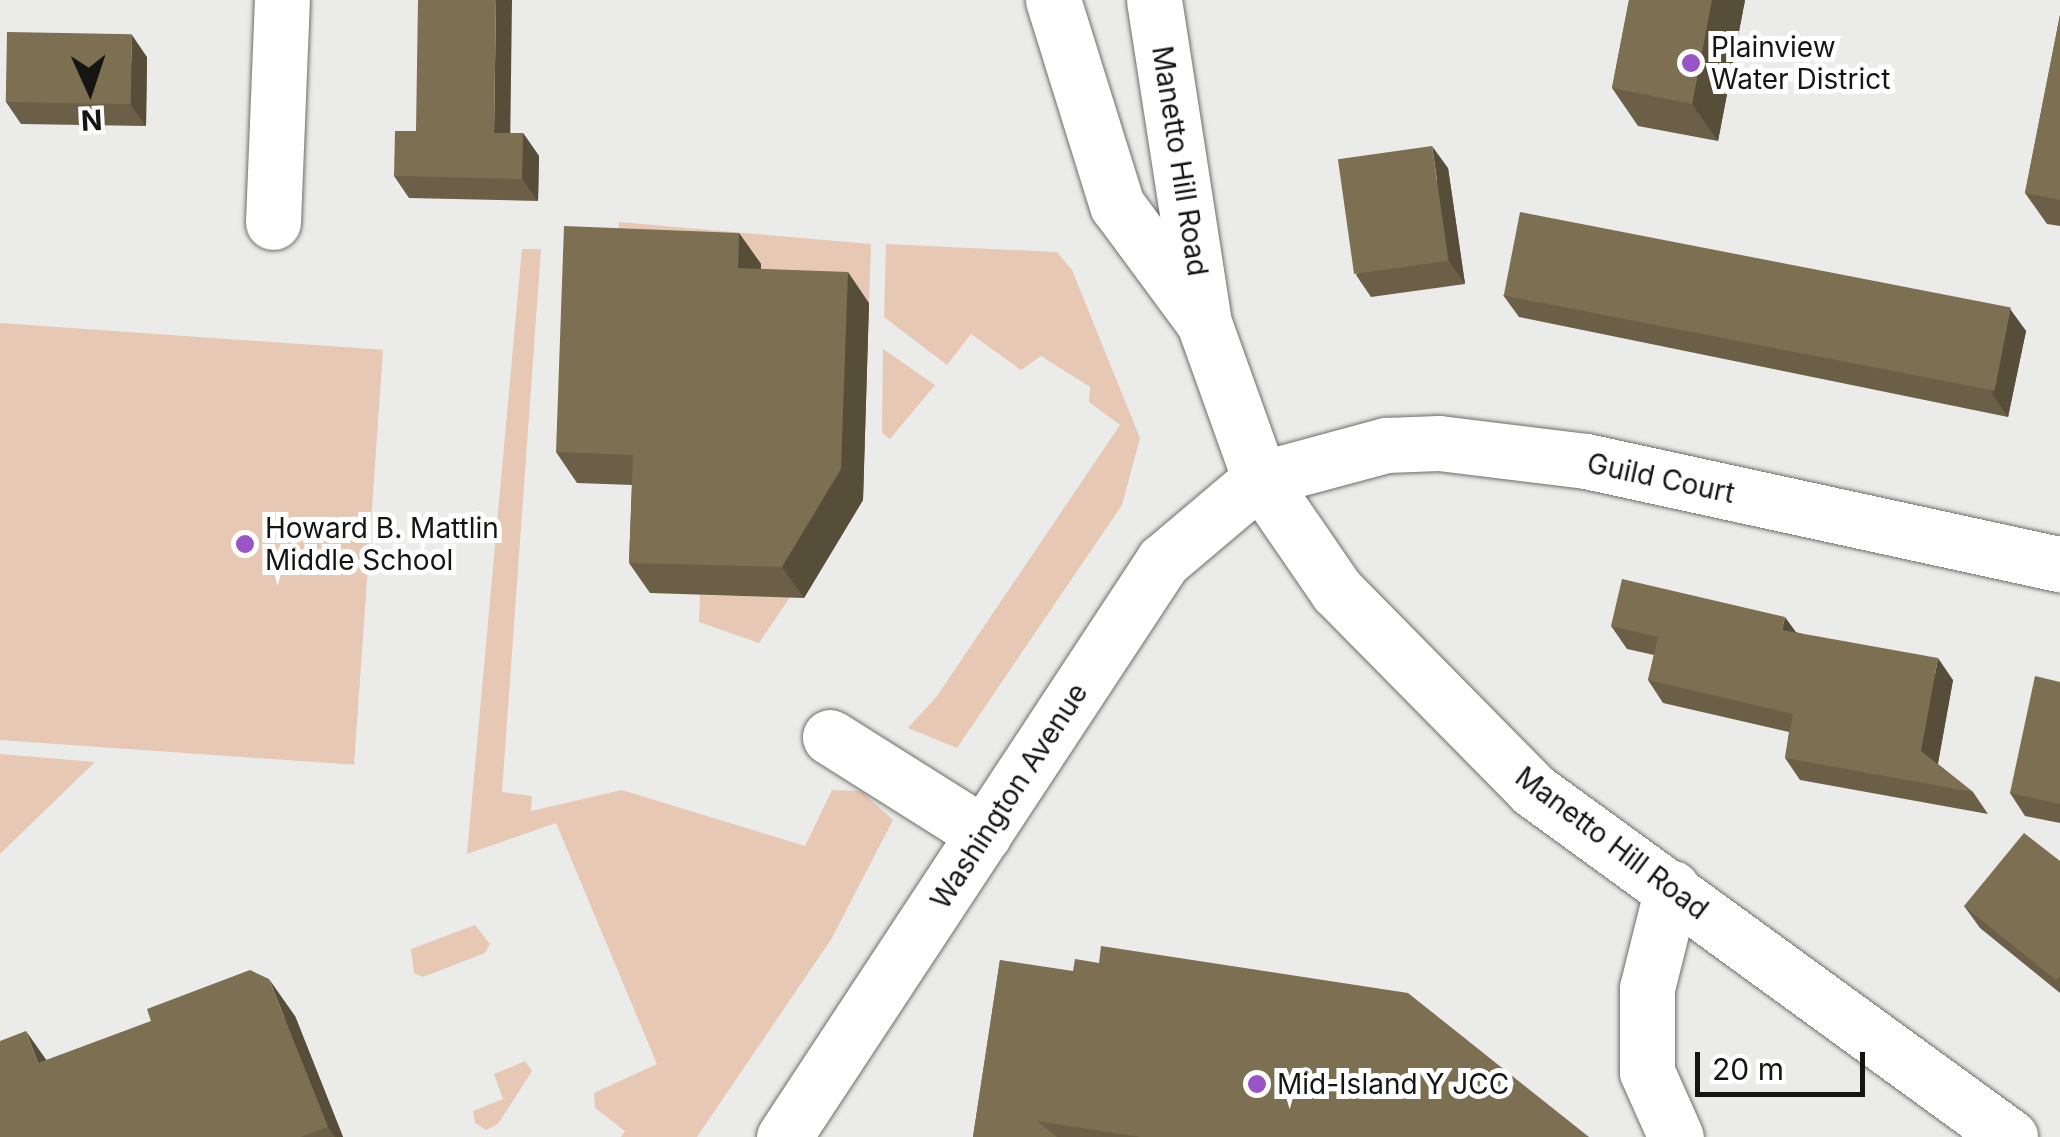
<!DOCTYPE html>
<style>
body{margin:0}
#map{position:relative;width:2060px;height:1137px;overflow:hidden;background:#ebece9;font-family:Inter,sans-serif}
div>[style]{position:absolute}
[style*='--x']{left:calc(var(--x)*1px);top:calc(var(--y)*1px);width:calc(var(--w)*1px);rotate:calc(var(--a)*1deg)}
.green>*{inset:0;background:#e7c8b5;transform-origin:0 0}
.roads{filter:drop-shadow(0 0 2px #6d6e6b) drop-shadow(0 0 2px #6d6e6b)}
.minor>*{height:55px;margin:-27.5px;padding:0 27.5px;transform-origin:27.5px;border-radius:27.5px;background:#fff}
.major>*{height:55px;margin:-27.5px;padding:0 27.5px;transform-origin:27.5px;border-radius:27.5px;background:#fff}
.wall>*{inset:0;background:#6b5f47}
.shaded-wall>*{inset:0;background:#574e39}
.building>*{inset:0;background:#7c6f52;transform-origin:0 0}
.dots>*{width:28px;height:28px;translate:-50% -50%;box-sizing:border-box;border:5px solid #fff;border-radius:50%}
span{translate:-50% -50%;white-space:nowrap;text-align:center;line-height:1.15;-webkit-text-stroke:10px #fff;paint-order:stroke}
.poi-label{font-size:28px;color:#151514}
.left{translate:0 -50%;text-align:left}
.street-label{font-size:28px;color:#151514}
.north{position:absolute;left:40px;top:40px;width:100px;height:100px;-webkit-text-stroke:8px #fff;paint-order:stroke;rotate:177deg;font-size:28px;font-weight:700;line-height:40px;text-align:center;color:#151514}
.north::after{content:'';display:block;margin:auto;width:35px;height:45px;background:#151514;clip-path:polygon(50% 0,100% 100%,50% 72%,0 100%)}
.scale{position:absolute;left:1695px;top:1052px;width:170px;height:45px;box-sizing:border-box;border:5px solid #151514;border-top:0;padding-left:12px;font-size:30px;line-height:35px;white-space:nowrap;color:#151514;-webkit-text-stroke:8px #fff;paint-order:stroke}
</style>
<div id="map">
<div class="green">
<i style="clip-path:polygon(619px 222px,871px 244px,869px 303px,760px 299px,760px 264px,618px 258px)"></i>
<i style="clip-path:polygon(886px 244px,1057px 252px,1072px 270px,1140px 438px,1122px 505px,957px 748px,908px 728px,937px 696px,1120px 425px,1089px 402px,1090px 387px,1041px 356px,1021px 370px,971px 334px,947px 365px,884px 317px)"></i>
<i style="clip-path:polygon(522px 249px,541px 249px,502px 792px,532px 796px,531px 811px,622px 790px,805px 846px,832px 790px,861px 791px,893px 820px,832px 938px,697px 1137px,621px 1137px,625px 1131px,595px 1108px,594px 1093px,657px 1064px,556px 823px,467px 854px)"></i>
<i style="left:0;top:323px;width:384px;height:416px;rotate:4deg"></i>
<i style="clip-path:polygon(883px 349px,935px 385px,890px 439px,882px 433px)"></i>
<i style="clip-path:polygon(700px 595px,790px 597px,759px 643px,699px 622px)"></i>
<i style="clip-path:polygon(0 754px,95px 762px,0 854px)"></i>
<i style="clip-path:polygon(475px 925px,490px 944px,485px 953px,423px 977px,414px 973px,411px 949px)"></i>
<i style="clip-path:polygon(525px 1061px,532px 1071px,498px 1124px,486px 1130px,475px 1123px,473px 1111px,503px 1099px,494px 1074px)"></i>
</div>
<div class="roads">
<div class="minor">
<i style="--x:273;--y:222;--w:222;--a:-87.7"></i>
<i style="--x:1260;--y:479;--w:131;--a:-15.1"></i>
<i style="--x:1386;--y:445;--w:53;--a:-2.2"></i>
<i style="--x:1439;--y:443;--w:148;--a:7"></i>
<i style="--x:1586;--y:461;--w:485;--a:12.3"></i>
<i style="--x:830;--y:737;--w:182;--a:32.2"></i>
<i style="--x:1672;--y:888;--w:103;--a:104"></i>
<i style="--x:1647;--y:988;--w:84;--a:90"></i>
<i style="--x:1647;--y:1072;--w:71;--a:66"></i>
</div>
<div class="major">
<i style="--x:1053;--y:0;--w:215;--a:72.7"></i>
<i style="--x:1117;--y:205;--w:142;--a:53.6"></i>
<i style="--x:1154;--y:0;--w:327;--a:81.2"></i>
<i style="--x:1204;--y:323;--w:166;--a:70.3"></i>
<i style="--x:1260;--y:479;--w:136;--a:55.5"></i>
<i style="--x:1337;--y:591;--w:279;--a:45.4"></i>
<i style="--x:1533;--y:790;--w:590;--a:36.03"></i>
<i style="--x:784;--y:1137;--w:690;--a:-56.66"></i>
<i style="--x:1163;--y:561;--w:127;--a:-40.2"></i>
</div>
</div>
<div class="wall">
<i style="clip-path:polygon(1629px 0,1745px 0,1718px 141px,1638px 126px,1612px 88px)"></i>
<i style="clip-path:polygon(2060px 15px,2060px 226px,2047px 224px,2025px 193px)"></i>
<i style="clip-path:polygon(147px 57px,146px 126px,21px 124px,6px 102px)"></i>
<i style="clip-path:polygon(510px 133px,523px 133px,539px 156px,538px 201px,409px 198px,394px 176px)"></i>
<i style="clip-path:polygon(1448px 168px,1465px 284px,1371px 297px,1356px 275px)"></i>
<i style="clip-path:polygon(739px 233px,761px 264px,761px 269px,869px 303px,863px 500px,804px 598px,650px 593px,629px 563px,632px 485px,577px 483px,556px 452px)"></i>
<i style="clip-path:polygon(1503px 295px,2010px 309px,2026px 331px,2008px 417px,1519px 317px)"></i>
<i style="clip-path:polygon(1611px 626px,1796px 632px,1953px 680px,1938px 764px,1973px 792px,1988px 814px,1800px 780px,1785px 758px,1789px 732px,1663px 703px,1648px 680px,1654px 655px,1627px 649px)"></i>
<i style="clip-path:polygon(2060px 682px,2060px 823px,2025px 816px,2010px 793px)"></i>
<i style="clip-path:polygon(2060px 861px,2060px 993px,1980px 928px,1964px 906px)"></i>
<i style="clip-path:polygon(1000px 960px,1589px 1137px,973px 1137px)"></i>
<i style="clip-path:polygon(295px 1016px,343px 1137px,0 1137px,46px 1060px)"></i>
</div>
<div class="shaded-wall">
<i style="clip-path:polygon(496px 0,512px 0,510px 155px,494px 133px)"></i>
<i style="clip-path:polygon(1712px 0,1745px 0,1718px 141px,1692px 104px)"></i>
<i style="clip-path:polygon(132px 35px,147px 57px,146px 126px,130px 104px)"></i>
<i style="clip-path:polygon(523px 133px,539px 156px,538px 201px,522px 179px)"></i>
<i style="clip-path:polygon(1432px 146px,1448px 168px,1465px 284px,1449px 261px)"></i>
<i style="clip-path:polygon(739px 233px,761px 264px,760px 299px,738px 268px)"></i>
<i style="clip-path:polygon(848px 272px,869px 303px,863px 500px,804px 598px,782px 567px)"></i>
<i style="clip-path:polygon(2010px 309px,2026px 331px,2008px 417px,1992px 394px)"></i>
<i style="clip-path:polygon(1785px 617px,1801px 639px,1782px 630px)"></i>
<i style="clip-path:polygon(1938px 658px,1953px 680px,1936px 773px,1921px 751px)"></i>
<i style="clip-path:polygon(269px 979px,295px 1016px,343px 1137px,335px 1137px,328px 1127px)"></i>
<i style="clip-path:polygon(26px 1031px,52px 1068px,38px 1063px)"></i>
</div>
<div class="building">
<i style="clip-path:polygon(418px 0,496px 0,494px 133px,523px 133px,522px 179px,394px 176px,395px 131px,416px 131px)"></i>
<i style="clip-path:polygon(1629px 0,1712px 0,1692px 104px,1612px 88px)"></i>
<i style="clip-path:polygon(2060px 15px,2060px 200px,2025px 193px)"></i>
<i style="left:7px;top:32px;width:125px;height:70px;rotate:1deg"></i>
<i style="left:1432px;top:146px;width:116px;height:95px;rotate:82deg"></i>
<i style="left:1520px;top:212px;width:500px;height:85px;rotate:11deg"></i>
<i style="clip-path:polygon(564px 226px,739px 233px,738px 268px,848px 272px,841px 469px,782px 567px,629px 563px,633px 455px,556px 452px)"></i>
<i style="clip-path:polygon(1622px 579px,1785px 617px,1782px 630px,1938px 658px,1921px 751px,1973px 792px,1785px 758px,1793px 714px,1648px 680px,1658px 637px,1611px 626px)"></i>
<i style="clip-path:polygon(2035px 676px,2060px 682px,2060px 804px,2010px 793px)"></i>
<i style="clip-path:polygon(2024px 833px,2060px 861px,2060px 976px,2056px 980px,1964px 906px)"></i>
<i style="clip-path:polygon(1101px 946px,1408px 993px,1589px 1137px,1141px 1137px,1037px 1121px,1057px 1137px,973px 1137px,1000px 960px,1073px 971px,1075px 959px,1099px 963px)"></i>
<i style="clip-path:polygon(250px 970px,269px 979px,328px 1127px,301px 1137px,0 1137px,0 1041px,26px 1031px,38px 1063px,151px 1021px,147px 1009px)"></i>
</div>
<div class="dots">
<i style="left:1691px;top:63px;background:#9954c8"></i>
<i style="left:245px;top:544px;background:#9954c8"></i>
<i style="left:1257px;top:1084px;background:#9954c8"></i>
</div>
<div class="poi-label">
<span class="left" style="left:1711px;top:63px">Plainview<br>Water District</span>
<span class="left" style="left:265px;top:544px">Howard B. Mattlin<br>Middle School</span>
<span class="left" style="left:1277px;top:1084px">Mid-Island Y JCC</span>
</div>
<div class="street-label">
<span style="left:1180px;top:161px;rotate:81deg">Manetto Hill Road</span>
<span style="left:1661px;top:478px;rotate:12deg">Guild Court</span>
<span style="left:1009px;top:796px;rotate:-57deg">Washington Avenue</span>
<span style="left:1612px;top:843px;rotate:37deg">Manetto Hill Road</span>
</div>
<div class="north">N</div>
<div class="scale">20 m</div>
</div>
